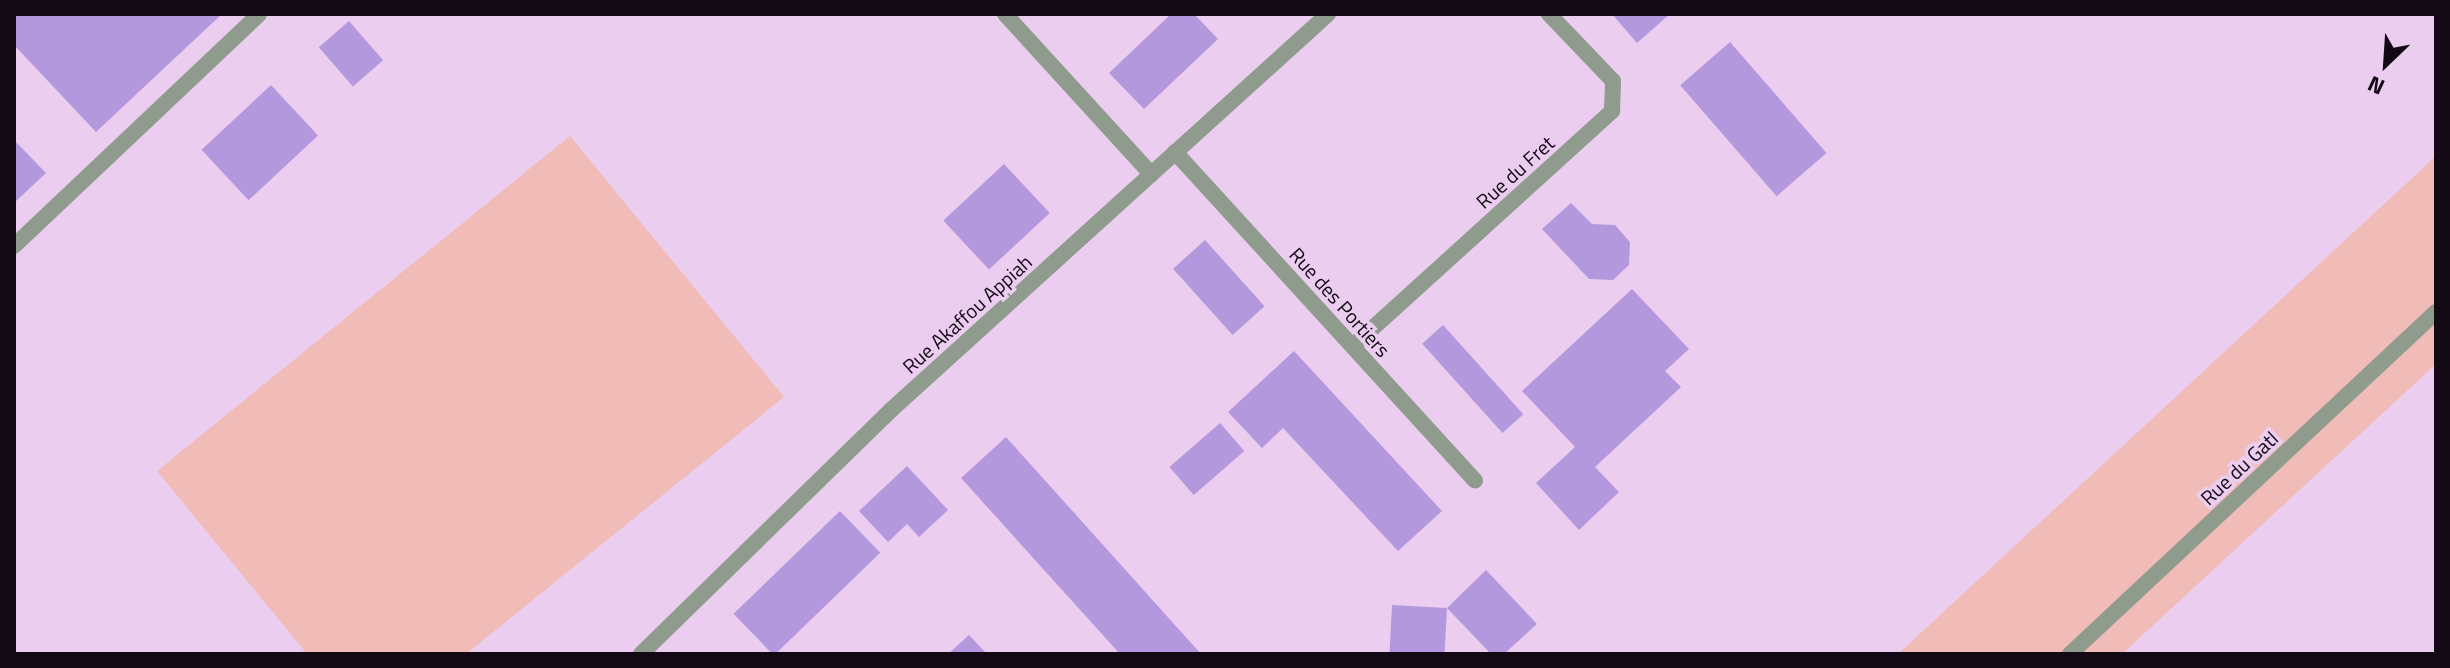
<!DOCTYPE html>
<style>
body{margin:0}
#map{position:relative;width:2450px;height:668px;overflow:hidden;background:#ebcdef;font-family:"Titillium Web",sans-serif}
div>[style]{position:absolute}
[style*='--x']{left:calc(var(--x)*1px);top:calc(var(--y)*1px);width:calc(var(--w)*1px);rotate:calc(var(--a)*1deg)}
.green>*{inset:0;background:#f1bbb8}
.building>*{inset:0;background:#b498de;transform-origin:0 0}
.service>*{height:16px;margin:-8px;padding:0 8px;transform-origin:8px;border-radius:8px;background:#8f9b8d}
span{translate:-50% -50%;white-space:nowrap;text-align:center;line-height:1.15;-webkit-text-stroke:7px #ebcdef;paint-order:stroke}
.street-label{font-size:20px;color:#120914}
.frame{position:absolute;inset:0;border:16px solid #120914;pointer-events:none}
.north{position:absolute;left:2346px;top:24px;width:80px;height:80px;-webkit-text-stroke:6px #ebcdef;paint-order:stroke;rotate:205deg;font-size:22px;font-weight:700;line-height:32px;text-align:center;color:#120914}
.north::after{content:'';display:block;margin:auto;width:28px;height:36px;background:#120914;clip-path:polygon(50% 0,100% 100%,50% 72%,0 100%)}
</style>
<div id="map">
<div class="green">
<i style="clip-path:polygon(570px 136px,784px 397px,466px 654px,307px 654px,157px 471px)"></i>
<i style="clip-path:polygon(2436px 156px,2436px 364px,2122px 654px,1898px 654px)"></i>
</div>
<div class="building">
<i style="clip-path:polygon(14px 14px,222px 14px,96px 132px,14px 45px)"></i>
<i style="clip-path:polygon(1171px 14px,1194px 14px,1218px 39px,1144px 109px,1109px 73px)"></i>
<i style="clip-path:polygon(1612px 14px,1670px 14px,1637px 43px)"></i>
<i style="left:349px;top:21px;width:52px;height:40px;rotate:49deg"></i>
<i style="left:1730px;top:42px;width:147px;height:66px;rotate:49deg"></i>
<i style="left:271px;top:85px;width:69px;height:95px;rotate:47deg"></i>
<i style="clip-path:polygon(14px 140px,46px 173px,14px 203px)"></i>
<i style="left:1004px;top:164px;width:67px;height:83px;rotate:47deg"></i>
<i style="clip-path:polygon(1571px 203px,1592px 224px,1615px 225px,1630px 242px,1629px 265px,1613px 280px,1589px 279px,1542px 229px)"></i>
<i style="left:1205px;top:240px;width:89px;height:43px;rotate:48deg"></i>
<i style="clip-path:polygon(1632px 289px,1689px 349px,1665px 371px,1681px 387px,1595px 467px,1619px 492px,1579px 530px,1536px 483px,1575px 447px,1522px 391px)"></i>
<i style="left:1443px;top:325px;width:120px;height:28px;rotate:48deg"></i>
<i style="clip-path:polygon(1294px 351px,1442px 511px,1398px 551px,1283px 428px,1262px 448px,1228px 412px)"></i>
<i style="left:1220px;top:423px;width:37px;height:67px;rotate:49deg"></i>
<i style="clip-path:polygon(1006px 437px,1201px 654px,1120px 654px,961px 478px)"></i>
<i style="clip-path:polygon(907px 466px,948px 510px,919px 537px,907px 524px,888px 542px,859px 511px)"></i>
<i style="left:840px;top:511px;width:58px;height:148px;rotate:46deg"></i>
<i style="clip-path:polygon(1486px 570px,1537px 624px,1504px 654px,1491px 654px,1447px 608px)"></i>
<i style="left:1392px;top:605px;width:55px;height:49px;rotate:3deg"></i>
<i style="clip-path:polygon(969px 635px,987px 654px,948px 654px)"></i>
</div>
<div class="service">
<i style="--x:1005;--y:14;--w:217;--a:47.6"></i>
<i style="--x:1175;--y:152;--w:445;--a:47.6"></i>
<i style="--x:14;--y:246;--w:337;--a:-43.4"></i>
<i style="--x:1353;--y:346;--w:350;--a:-42.2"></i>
<i style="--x:1612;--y:111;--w:30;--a:-88"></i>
<i style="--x:1613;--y:81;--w:93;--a:-133.7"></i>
<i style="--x:641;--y:654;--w:349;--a:-44.3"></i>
<i style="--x:891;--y:410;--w:590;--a:-42.18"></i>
<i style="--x:2070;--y:654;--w:501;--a:-43.06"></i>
</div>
<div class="street-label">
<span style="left:1515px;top:172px;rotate:-42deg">Rue du Fret</span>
<span style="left:1340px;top:302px;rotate:48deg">Rue des Portiers</span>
<span style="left:967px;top:314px;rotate:-42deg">Rue Akaffou Appiah</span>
<span style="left:2239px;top:468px;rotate:-43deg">Rue du Gatl</span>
</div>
<div class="frame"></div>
<div class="north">N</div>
</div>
